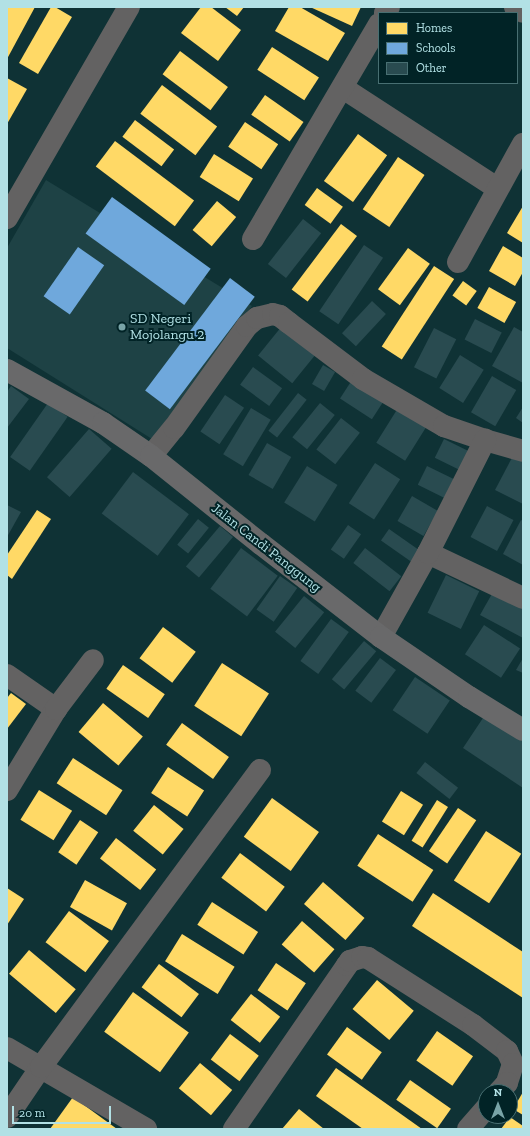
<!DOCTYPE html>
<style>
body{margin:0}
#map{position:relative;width:530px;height:1136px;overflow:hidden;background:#0f3235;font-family:"Zilla Slab",serif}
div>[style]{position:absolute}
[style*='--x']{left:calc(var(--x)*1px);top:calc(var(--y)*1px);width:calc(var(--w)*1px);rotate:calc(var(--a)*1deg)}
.built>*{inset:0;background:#1e4245}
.homes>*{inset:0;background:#ffd966;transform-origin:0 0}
.schools>*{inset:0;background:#6fa8dc;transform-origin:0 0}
.building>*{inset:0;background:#294b50;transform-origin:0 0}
.minor>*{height:22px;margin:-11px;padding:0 11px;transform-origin:11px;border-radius:11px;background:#636262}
.major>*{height:22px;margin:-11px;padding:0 11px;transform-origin:11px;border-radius:11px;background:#69696a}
.dots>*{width:11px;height:11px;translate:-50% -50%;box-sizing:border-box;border:2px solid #012326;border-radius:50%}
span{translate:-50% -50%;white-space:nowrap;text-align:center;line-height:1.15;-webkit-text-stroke:4px #012326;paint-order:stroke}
.poi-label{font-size:14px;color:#b2e1e5}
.left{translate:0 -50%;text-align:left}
.street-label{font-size:14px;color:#b2e1e5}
.frame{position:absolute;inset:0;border:8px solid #b2e1e5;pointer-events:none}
.legend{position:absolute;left:378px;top:12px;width:140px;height:72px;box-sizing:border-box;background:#012326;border:1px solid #486f72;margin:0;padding:5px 7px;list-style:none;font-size:12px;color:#b2e1e5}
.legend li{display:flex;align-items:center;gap:8px;height:20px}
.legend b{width:20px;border:1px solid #486f72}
.north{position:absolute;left:478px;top:1084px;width:40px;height:40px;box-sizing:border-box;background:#012326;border:1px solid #486f72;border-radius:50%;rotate:0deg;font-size:11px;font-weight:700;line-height:16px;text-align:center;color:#b2e1e5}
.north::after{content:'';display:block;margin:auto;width:14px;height:18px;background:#79a4a7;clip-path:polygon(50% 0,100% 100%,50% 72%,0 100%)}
.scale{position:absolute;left:12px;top:1106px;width:99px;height:18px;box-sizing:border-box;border:2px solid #b2e1e5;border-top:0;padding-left:5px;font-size:12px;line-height:14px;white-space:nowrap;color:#b2e1e5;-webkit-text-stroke:3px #012326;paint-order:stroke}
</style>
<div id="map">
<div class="built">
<i style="clip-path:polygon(46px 180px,252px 306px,152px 439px,7px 348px,7px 248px)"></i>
</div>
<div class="homes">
<i style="clip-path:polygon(7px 7px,35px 7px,7px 59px)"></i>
<i style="clip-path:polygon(51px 7px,55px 7px,72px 17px,38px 74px,19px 63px)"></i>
<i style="clip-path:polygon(201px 7px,211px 7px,241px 30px,218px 61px,181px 33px)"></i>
<i style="clip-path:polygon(225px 7px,244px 7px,237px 16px)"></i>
<i style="clip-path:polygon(289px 7px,300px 7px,345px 33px,328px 61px,275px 31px)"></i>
<i style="clip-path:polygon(310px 7px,361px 7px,352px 26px)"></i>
<i style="left:272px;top:47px;width:56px;height:27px;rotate:33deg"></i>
<i style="left:180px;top:51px;width:60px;height:29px;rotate:37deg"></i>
<i style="clip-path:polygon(7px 78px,27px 89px,7px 124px)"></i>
<i style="left:162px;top:85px;width:69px;height:36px;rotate:37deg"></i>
<i style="left:265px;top:95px;width:47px;height:24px;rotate:35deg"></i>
<i style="left:135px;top:120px;width:49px;height:21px;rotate:37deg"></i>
<i style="left:245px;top:122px;width:40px;height:30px;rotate:34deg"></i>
<i style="left:358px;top:134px;width:36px;height:58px;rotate:36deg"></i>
<i style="left:115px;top:141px;width:99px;height:32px;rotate:37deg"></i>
<i style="left:214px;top:154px;width:46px;height:27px;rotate:32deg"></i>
<i style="left:398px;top:157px;width:32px;height:63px;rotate:34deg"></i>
<i style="left:317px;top:188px;width:32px;height:21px;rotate:36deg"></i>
<i style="left:217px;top:201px;width:25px;height:38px;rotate:40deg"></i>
<i style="clip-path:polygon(523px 206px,523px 243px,507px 233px)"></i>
<i style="left:341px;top:224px;width:20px;height:82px;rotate:37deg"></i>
<i style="clip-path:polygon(503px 246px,523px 258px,523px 272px,515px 286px,489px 271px)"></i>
<i style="left:408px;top:248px;width:27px;height:51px;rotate:36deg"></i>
<i style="left:434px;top:266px;width:24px;height:96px;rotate:33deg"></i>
<i style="left:463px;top:281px;width:17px;height:18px;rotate:36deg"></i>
<i style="left:489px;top:287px;width:31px;height:24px;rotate:29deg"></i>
<i style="clip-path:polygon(37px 510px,51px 519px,12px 579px,7px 575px,7px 555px)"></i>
<i style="left:163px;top:627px;width:41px;height:39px;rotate:37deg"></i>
<i style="left:222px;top:663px;width:56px;height:51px;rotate:33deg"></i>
<i style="left:123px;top:665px;width:51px;height:29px;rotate:35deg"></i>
<i style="clip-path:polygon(11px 693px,26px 704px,7px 729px,7px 698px)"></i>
<i style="left:103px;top:703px;width:52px;height:38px;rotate:40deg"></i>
<i style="left:182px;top:723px;width:58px;height:27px;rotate:36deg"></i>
<i style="left:73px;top:758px;width:59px;height:30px;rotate:33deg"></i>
<i style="left:168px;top:767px;width:43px;height:31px;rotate:33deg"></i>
<i style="left:39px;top:790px;width:39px;height:35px;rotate:32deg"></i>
<i style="left:401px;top:791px;width:26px;height:36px;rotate:32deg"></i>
<i style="left:272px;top:798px;width:58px;height:48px;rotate:36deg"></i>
<i style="left:437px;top:800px;width:13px;height:48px;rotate:32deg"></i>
<i style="left:154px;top:805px;width:38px;height:33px;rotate:39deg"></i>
<i style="left:458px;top:808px;width:22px;height:52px;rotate:34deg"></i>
<i style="left:80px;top:820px;width:22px;height:39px;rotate:34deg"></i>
<i style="left:486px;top:831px;width:42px;height:59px;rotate:33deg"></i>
<i style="left:378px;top:834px;width:66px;height:38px;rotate:33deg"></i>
<i style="left:116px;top:838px;width:51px;height:26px;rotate:38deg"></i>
<i style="left:240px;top:853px;width:56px;height:31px;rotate:37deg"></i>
<i style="left:85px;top:880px;width:48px;height:31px;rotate:29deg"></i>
<i style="left:323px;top:882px;width:55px;height:29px;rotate:41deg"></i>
<i style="clip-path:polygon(7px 888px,24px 899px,7px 925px)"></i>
<i style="clip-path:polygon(433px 893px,523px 952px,523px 998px,412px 926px)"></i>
<i style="left:212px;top:902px;width:55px;height:27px;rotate:33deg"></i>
<i style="left:69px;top:911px;width:50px;height:39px;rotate:37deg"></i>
<i style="left:302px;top:921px;width:43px;height:31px;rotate:41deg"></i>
<i style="left:182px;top:934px;width:62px;height:32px;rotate:32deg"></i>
<i style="left:29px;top:950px;width:61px;height:31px;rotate:40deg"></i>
<i style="left:276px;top:963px;width:36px;height:33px;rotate:34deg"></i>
<i style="left:159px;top:964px;width:50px;height:29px;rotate:37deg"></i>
<i style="left:377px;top:980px;width:48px;height:38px;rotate:40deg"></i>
<i style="left:133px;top:992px;width:69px;height:49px;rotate:36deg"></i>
<i style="left:251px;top:994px;width:37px;height:33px;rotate:38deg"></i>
<i style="left:347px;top:1027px;width:43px;height:34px;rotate:36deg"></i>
<i style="left:437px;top:1031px;width:44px;height:36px;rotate:35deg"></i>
<i style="left:230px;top:1034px;width:36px;height:32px;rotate:37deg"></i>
<i style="left:200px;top:1063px;width:42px;height:33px;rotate:40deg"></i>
<i style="clip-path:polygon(336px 1068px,422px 1129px,363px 1129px,316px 1096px)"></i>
<i style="left:410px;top:1080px;width:50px;height:24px;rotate:35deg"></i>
<i style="clip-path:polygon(523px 1092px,523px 1115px,513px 1109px)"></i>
<i style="clip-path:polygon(73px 1097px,117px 1129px,50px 1129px)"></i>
<i style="clip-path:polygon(299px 1109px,324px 1129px,282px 1129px)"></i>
<i style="clip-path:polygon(510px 1117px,523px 1126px,523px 1129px,501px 1129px)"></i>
</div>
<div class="schools">
<i style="left:112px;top:197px;width:122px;height:45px;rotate:36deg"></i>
<i style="left:78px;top:247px;width:32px;height:60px;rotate:35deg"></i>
<i style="left:230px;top:278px;width:31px;height:141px;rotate:37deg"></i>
</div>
<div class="building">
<i style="left:303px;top:219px;width:23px;height:57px;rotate:38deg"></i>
<i style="left:364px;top:245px;width:23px;height:80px;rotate:34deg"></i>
<i style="left:372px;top:301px;width:19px;height:44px;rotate:43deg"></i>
<i style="left:475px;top:319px;width:30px;height:23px;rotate:27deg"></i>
<i style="left:282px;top:326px;width:44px;height:38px;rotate:39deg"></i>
<i style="clip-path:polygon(514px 327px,523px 332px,523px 383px,492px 366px)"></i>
<i style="left:434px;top:328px;width:25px;height:44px;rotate:27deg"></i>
<i style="left:460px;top:355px;width:28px;height:39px;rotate:32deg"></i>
<i style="left:323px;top:365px;width:14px;height:22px;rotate:30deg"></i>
<i style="left:253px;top:367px;width:36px;height:22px;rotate:36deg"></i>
<i style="left:492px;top:376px;width:28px;height:42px;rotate:30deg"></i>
<i style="left:352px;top:380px;width:38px;height:22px;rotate:33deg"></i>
<i style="clip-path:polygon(11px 386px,29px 399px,7px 428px,7px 392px)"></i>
<i style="left:298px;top:393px;width:11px;height:48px;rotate:38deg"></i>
<i style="left:225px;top:395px;width:23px;height:44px;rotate:34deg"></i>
<i style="left:48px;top:403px;width:24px;height:66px;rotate:35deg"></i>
<i style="left:320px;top:403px;width:19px;height:44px;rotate:39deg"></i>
<i style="clip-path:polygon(523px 407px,523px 423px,516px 418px)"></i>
<i style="left:251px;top:408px;width:23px;height:54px;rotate:31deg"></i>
<i style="left:398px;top:408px;width:34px;height:41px;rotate:32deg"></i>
<i style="left:341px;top:418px;width:24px;height:40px;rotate:38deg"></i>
<i style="left:89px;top:429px;width:30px;height:64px;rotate:41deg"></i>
<i style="left:444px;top:439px;width:30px;height:21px;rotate:26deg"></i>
<i style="left:267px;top:443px;width:28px;height:37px;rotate:30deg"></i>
<i style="clip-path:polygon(515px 452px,523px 457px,523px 504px,495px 490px)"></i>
<i style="left:375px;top:463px;width:30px;height:48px;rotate:33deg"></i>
<i style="left:307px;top:466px;width:36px;height:43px;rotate:32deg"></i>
<i style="left:427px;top:466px;width:32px;height:21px;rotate:26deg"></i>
<i style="left:133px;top:472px;width:70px;height:52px;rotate:37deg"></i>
<i style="left:412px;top:496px;width:30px;height:29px;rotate:30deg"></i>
<i style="clip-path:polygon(7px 505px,21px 512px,7px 537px)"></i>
<i style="left:487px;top:506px;width:30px;height:35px;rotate:28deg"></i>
<i style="left:198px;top:519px;width:14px;height:33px;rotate:39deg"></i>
<i style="clip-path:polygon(521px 520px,523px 521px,523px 565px,503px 554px)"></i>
<i style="left:348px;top:525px;width:16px;height:30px;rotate:35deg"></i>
<i style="left:220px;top:526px;width:17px;height:53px;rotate:40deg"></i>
<i style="left:389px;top:529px;width:37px;height:14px;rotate:35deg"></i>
<i style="left:241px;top:548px;width:46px;height:51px;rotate:37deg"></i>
<i style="left:365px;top:548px;width:46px;height:19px;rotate:38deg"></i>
<i style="left:446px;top:575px;width:37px;height:42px;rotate:26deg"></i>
<i style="left:280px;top:576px;width:21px;height:41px;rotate:35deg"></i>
<i style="clip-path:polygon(493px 592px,523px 608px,523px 638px,480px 615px)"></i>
<i style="left:304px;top:596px;width:26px;height:46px;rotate:39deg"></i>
<i style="left:331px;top:619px;width:22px;height:52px;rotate:36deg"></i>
<i style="left:484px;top:625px;width:43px;height:35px;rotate:33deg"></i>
<i style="left:364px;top:641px;width:16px;height:50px;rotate:40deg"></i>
<i style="left:380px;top:658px;width:20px;height:41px;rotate:37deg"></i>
<i style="clip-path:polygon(523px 658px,523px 673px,516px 670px)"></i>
<i style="left:415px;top:677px;width:42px;height:40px;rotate:34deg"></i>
<i style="clip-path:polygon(487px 712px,523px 736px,523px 788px,463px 748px)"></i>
<i style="left:425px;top:762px;width:42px;height:14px;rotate:38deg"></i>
</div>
<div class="minor">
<i style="--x:515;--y:7;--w:9;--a:32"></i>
<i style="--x:385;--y:13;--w:7;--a:-56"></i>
<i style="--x:343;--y:88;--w:184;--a:33"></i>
<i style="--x:7;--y:218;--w:244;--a:-60"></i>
<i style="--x:253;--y:239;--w:249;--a:-59.6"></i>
<i style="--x:458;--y:262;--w:135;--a:-61.2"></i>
<i style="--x:151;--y:456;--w:36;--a:-51"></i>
<i style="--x:174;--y:428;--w:125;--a:-54.4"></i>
<i style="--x:247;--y:326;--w:13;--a:-39"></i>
<i style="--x:257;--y:318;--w:16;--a:-14"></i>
<i style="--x:273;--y:314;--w:7;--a:16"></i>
<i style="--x:280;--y:316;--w:11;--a:38"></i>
<i style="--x:289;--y:323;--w:93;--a:37.1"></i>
<i style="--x:363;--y:379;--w:94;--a:30.1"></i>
<i style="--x:444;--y:426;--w:43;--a:18.9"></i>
<i style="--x:485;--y:440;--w:40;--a:16"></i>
<i style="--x:428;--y:553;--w:105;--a:25.3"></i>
<i style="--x:381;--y:637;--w:96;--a:-60.8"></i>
<i style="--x:428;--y:553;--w:127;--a:-63.2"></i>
<i style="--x:7;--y:675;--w:60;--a:34.8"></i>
<i style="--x:7;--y:790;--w:95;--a:-58.8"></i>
<i style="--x:56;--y:709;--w:61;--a:-52.9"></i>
<i style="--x:7;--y:1048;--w:161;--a:30.2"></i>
<i style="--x:7;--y:1117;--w:60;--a:-55.8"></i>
<i style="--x:41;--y:1067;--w:369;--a:-53.6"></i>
<i style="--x:234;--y:1129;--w:199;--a:-55.4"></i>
<i style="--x:347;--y:965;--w:5;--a:-53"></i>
<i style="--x:350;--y:961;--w:13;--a:-18"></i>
<i style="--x:362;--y:957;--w:6;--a:9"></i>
<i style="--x:368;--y:958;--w:125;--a:32.5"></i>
<i style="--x:473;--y:1025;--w:43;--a:37.4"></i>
<i style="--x:507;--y:1051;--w:14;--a:65"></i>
<i style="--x:513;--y:1064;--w:20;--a:108"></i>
<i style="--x:507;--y:1083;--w:12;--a:132"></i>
<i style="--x:468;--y:1129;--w:28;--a:-49"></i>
</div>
<div class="major">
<i style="--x:7;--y:370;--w:110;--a:28.9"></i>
<i style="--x:103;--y:423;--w:58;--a:34.5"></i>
<i style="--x:151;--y:456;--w:141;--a:38.7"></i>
<i style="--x:261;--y:544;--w:152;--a:37.8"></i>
<i style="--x:381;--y:637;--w:107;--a:34.3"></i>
<i style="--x:469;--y:697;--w:63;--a:31.4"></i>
</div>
<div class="dots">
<i style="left:122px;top:327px;background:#79a4a7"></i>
</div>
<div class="poi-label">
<span class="left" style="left:130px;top:327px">SD Negeri<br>Mojolangu 2</span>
</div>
<div class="street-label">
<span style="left:266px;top:548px;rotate:38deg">Jalan Candi Panggung</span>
</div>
<div class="frame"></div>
<ul class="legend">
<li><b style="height:11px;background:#ffd966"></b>Homes</li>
<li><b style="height:11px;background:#6fa8dc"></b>Schools</li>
<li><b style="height:11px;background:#294b50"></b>Other</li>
</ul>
<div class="north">N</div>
<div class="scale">20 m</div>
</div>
